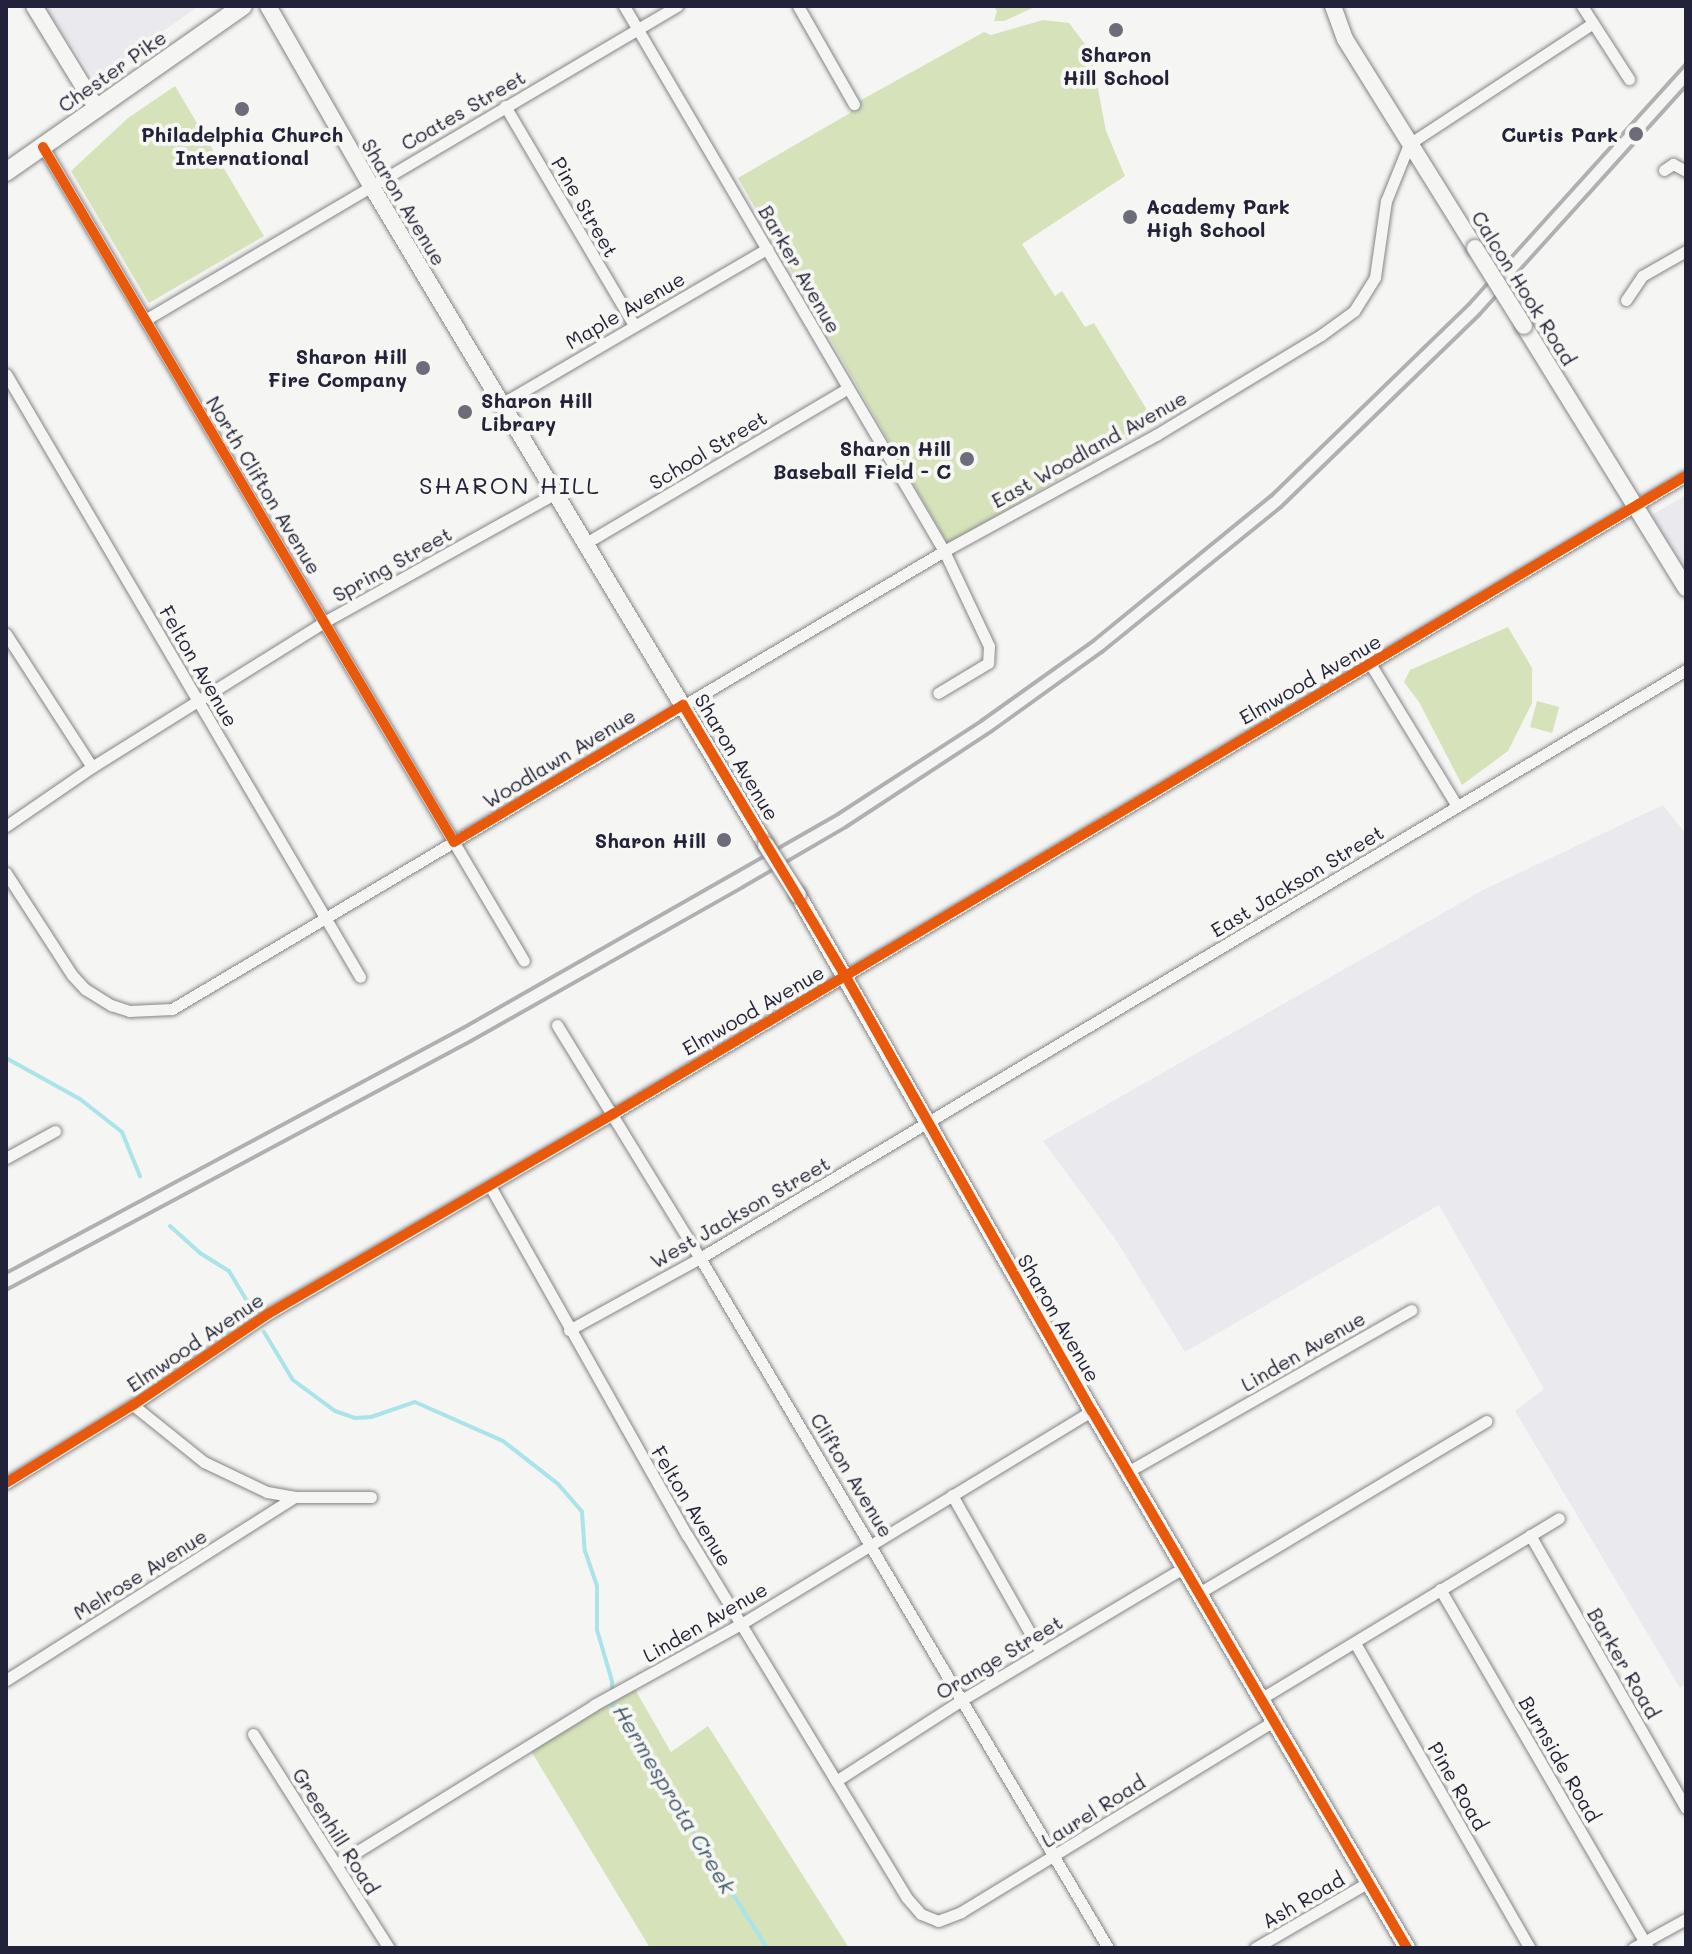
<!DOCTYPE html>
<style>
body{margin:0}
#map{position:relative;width:1692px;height:1954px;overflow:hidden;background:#f5f5f3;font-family:Mali,sans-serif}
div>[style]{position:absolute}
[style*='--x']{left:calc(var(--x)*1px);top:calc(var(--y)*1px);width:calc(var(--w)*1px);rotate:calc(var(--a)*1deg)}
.built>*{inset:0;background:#eae9ee}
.green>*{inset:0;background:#d6e3ba;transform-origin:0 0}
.stream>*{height:4px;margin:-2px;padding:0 2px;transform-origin:2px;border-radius:2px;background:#aae3e9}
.roads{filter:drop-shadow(0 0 2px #858589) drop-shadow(0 0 2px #858589)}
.street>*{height:11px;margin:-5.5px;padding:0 5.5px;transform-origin:5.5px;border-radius:5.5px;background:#f5f5f3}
.secondary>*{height:16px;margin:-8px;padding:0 8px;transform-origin:8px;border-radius:8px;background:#f5f5f3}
.primary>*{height:18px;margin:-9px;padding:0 9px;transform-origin:9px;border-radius:9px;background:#f5f5f3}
.rail>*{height:4px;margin:-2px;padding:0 2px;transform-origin:2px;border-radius:2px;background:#b0b0b2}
.bridges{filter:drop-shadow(0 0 2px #858589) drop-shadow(0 0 2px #858589)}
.secondary-bridge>*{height:16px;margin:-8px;padding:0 8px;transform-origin:8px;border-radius:8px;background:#f5f5f3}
.cycleway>*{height:10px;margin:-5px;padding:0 5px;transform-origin:5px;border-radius:5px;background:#e8590c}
.dots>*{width:22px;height:22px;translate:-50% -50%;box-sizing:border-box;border:4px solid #f6f6f2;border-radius:50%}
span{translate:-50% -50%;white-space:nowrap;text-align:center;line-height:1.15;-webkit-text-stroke:8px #f6f6f2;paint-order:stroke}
.poi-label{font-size:20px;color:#22223b;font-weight:700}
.right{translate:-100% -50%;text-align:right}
.left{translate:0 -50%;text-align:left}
.street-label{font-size:20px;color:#22223b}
.water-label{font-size:22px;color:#415a6e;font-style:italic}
.quarter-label{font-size:24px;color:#22223b;letter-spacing:2px}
.frame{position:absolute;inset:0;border:8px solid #22223b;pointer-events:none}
</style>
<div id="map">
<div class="built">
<i style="clip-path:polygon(44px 6px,199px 6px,95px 79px)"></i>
<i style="clip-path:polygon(1686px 495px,1686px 571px,1652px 515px)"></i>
<i style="clip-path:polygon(1663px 805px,1686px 834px,1686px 1684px,1680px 1688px,1515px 1411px,1544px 1389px,1439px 1205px,1185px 1352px,1116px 1240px,1043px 1141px,1483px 890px)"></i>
</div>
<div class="green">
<i style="clip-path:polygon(994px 6px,1037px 6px,1004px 21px,994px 21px,997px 11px)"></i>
<i style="clip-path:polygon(1043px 20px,1069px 23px,1091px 52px,1106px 131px,1125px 176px,1022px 244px,1055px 296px,1062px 291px,1085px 327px,1094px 323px,1155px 423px,948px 544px,738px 178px,850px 113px,854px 104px,984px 32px,991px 35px)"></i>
<i style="clip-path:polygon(175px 86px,264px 236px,149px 303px,71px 171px,128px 118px)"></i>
<i style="clip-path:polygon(1508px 627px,1532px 668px,1532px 703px,1508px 751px,1462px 785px,1419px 702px,1404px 682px,1410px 670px)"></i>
<i style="left:1537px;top:701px;width:23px;height:27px;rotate:15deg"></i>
<i style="clip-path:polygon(632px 1684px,671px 1752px,708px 1726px,849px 1948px,650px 1948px,528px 1746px)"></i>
</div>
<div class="stream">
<i style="--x:6;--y:1058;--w:85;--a:29"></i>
<i style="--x:80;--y:1099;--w:53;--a:38.2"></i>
<i style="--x:122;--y:1132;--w:48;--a:67.8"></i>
<i style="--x:170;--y:1226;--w:40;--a:42"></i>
<i style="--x:200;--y:1253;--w:34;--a:32"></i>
<i style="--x:229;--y:1271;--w:49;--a:59.2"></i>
<i style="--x:264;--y:1332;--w:56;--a:58.9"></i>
<i style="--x:293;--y:1380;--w:52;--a:36.4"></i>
<i style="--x:335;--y:1411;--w:21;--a:19"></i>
<i style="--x:355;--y:1418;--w:16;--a:-4"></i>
<i style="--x:371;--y:1417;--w:46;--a:-18.8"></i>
<i style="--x:415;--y:1402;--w:96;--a:23.9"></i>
<i style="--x:503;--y:1441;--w:70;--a:38"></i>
<i style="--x:558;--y:1484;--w:37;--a:49"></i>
<i style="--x:582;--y:1512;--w:39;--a:86"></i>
<i style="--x:585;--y:1551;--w:37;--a:71"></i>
<i style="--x:597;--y:1586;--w:44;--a:90"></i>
<i style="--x:597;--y:1630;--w:53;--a:73.6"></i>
<i style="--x:612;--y:1681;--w:25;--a:88"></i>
<i style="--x:613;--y:1706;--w:287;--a:57.5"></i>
</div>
<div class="roads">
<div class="street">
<i style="--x:624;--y:6;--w:632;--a:59.58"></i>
<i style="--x:944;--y:551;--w:105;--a:64.7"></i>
<i style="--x:989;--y:646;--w:17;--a:93"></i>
<i style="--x:988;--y:663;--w:58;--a:149"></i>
<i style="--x:798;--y:6;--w:113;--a:60.3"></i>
<i style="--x:1582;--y:6;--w:87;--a:57.2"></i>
<i style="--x:505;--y:106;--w:254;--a:59.5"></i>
<i style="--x:43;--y:147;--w:945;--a:59.42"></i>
<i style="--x:1664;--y:170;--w:11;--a:-34"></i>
<i style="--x:1673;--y:164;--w:15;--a:28"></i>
<i style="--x:1626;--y:300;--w:29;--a:-56"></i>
<i style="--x:1642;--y:276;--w:51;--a:-29.6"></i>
<i style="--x:145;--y:320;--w:618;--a:-30.55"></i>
<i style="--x:6;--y:374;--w:699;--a:59.58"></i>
<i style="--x:503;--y:403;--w:306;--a:-30.3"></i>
<i style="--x:586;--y:543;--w:304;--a:-30.6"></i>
<i style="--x:6;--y:634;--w:158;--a:57.1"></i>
<i style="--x:1371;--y:665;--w:165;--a:58.6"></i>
<i style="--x:6;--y:826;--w:104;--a:-34.5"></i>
<i style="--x:92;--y:767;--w:274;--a:-32"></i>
<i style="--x:324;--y:622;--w:265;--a:-29.1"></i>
<i style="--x:6;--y:873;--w:121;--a:57.1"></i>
<i style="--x:72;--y:975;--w:19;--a:47"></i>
<i style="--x:85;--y:989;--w:31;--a:32"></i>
<i style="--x:111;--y:1005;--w:19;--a:18"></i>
<i style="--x:129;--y:1011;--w:43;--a:-2.7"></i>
<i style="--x:172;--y:1009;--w:898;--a:-30.68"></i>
<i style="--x:944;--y:551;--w:242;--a:-28.7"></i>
<i style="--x:1156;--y:435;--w:193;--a:-31.2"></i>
<i style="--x:1321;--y:335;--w:41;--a:-36"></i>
<i style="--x:1354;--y:311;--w:40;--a:-58"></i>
<i style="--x:1375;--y:277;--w:77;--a:-81.8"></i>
<i style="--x:1386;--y:201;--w:61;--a:-68"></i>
<i style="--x:1409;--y:144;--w:220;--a:-33.3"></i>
<i style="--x:557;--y:1025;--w:273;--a:58.5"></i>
<i style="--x:700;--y:1258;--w:802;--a:59.4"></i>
<i style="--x:6;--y:1158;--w:56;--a:-28.9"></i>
<i style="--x:490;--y:1186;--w:401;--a:60.6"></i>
<i style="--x:687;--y:1535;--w:424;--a:58.8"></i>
<i style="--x:907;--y:1898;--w:21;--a:49"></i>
<i style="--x:921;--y:1914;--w:18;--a:22"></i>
<i style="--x:938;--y:1921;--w:25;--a:-21"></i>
<i style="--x:961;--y:1912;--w:367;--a:-31.4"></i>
<i style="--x:569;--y:1330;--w:149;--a:-28.8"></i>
<i style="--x:700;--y:1258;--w:1148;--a:-30.81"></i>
<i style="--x:133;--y:1405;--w:91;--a:38.8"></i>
<i style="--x:204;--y:1462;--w:70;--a:25.5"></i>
<i style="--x:267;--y:1492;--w:27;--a:10"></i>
<i style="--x:294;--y:1497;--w:77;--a:0"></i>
<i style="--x:1129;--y:1471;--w:325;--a:-29.7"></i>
<i style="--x:6;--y:1483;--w:149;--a:-31.6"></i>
<i style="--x:133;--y:1405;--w:163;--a:-34"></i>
<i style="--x:268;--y:1314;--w:399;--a:-30.1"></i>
<i style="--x:613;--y:1114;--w:1248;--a:-30.74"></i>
<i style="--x:952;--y:1495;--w:180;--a:60.5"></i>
<i style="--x:1530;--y:1535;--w:314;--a:60.3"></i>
<i style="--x:1440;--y:1589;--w:415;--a:59.9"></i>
<i style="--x:1199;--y:1593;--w:335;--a:-30.9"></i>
<i style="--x:1355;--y:1643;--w:352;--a:60.2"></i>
<i style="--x:6;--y:1680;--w:341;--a:-32.4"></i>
<i style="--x:1262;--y:1698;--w:347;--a:-31.2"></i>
<i style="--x:253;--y:1734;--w:254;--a:57.6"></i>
<i style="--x:836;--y:1781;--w:148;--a:-32.8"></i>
<i style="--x:960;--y:1701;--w:260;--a:-30.8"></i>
<i style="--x:337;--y:1864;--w:302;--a:-31.7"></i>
<i style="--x:594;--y:1705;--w:168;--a:-28.9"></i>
<i style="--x:741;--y:1624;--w:411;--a:-31.3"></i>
<i style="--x:1255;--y:1948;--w:132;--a:-30.1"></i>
<i style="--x:1633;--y:1948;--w:60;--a:-28.7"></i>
</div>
<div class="secondary">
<i style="--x:34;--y:6;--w:121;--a:58.5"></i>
<i style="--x:268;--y:6;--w:205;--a:60.2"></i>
<i style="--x:370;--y:184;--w:771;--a:59.07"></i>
<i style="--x:1333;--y:6;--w:35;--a:70"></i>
<i style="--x:1345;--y:39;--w:246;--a:58.1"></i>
<i style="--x:1524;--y:326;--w:308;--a:58.3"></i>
<i style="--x:798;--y:895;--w:594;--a:60.33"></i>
<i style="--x:1092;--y:1411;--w:623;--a:59.6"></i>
</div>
<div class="primary">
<i style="--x:6;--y:172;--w:289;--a:-35"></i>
</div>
</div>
<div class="rail">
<i style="--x:6;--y:1273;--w:519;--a:-28.2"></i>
<i style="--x:463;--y:1028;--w:432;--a:-29.7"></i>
<i style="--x:838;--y:814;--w:171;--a:-33"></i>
<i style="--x:981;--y:721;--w:138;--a:-35.5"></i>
<i style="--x:1093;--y:641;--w:230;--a:-39.2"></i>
<i style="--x:1271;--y:496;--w:276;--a:-44.1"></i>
<i style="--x:1469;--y:304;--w:324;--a:-47.9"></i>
<i style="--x:6;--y:1290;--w:527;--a:-28.17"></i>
<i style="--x:471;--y:1041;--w:313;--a:-29.5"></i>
<i style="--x:743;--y:887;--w:119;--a:-30.2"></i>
<i style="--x:846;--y:827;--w:175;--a:-33.3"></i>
<i style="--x:992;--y:731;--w:135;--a:-35.7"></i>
<i style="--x:1102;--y:652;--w:230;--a:-39"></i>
<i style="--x:1281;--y:507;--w:277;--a:-44.1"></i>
<i style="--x:1480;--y:314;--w:307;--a:-47.9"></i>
</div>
<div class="bridges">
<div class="secondary-bridge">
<i style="--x:1475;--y:248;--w:92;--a:57.9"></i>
<i style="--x:766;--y:845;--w:59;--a:57.4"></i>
</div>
</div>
<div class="cycleway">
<i style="--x:43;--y:147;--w:807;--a:59.4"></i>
<i style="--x:454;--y:842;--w:267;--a:-30.9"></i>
<i style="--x:683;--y:705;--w:317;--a:59.1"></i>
<i style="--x:846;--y:977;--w:499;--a:60.5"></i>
<i style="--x:1092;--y:1411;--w:623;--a:59.6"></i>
<i style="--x:6;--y:1483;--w:149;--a:-31.6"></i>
<i style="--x:133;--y:1405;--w:163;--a:-34"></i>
<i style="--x:268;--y:1314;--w:399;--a:-30.1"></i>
<i style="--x:613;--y:1114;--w:1248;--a:-30.74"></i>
</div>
<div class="dots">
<i style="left:1116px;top:30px;background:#6c6c7b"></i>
<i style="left:242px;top:109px;background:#6c6c7b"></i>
<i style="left:1636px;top:134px;background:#6c6c7b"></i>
<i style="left:1130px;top:217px;background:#6c6c7b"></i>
<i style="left:423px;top:368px;background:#6c6c7b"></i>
<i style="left:465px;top:412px;background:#6c6c7b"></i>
<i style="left:967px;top:459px;background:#6c6c7b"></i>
<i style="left:724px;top:840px;background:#6c6c7b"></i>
</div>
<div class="poi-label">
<span style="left:1116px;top:66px">Sharon<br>Hill School</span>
<span style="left:242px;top:146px">Philadelphia Church<br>International</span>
<span class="right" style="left:1618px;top:134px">Curtis Park</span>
<span class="left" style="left:1146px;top:218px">Academy Park<br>High School</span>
<span class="right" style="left:407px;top:368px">Sharon Hill<br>Fire Company</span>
<span class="left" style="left:481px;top:412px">Sharon Hill<br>Library</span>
<span class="right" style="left:951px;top:460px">Sharon Hill<br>Baseball Field - C</span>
<span class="right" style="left:706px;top:840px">Sharon Hill</span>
</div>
<div class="street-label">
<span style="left:112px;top:71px;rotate:-35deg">Chester Pike</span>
<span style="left:463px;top:110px;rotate:-30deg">Coates Street</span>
<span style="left:404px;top:202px;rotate:59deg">Sharon Avenue</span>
<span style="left:585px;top:207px;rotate:60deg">Pine Street</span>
<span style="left:800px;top:269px;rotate:60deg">Barker Avenue</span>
<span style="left:1524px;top:288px;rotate:58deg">Calcon Hook Road</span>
<span style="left:625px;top:310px;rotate:-30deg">Maple Avenue</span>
<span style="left:1089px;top:449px;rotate:-29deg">East Woodland Avenue</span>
<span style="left:708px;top:450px;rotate:-31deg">School Street</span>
<span style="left:264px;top:485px;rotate:59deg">North Clifton Avenue</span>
<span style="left:392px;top:564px;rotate:-29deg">Spring Street</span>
<span style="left:199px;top:666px;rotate:60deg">Felton Avenue</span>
<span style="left:1310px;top:679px;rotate:-30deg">Elmwood Avenue</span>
<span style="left:737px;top:757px;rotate:59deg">Sharon Avenue</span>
<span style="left:559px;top:758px;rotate:-31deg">Woodlawn Avenue</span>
<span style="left:1297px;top:881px;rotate:-31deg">East Jackson Street</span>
<span style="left:753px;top:1010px;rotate:-30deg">Elmwood Avenue</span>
<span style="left:740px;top:1212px;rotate:-30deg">West Jackson Street</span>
<span style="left:1059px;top:1318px;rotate:60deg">Sharon Avenue</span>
<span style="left:195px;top:1342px;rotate:-34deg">Elmwood Avenue</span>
<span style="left:1303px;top:1351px;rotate:-30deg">Linden Avenue</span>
<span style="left:852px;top:1475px;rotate:59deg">Clifton Avenue</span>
<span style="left:692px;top:1506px;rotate:59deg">Felton Avenue</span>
<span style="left:140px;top:1574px;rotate:-32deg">Melrose Avenue</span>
<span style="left:705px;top:1622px;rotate:-30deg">Linden Avenue</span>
<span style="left:999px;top:1657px;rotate:-31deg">Orange Street</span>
<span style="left:1624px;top:1663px;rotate:60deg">Barker Road</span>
<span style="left:1560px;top:1759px;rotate:60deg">Burnside Road</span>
<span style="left:1458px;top:1786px;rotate:60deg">Pine Road</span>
<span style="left:1093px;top:1811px;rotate:-32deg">Laurel Road</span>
<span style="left:336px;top:1831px;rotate:58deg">Greenhill Road</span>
<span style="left:1303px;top:1900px;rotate:-30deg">Ash Road</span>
</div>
<div class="water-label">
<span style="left:675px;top:1799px;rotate:59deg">Hermesprota Creek</span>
</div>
<div class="quarter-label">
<span style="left:510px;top:485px">SHARON HILL</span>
</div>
<div class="frame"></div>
</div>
